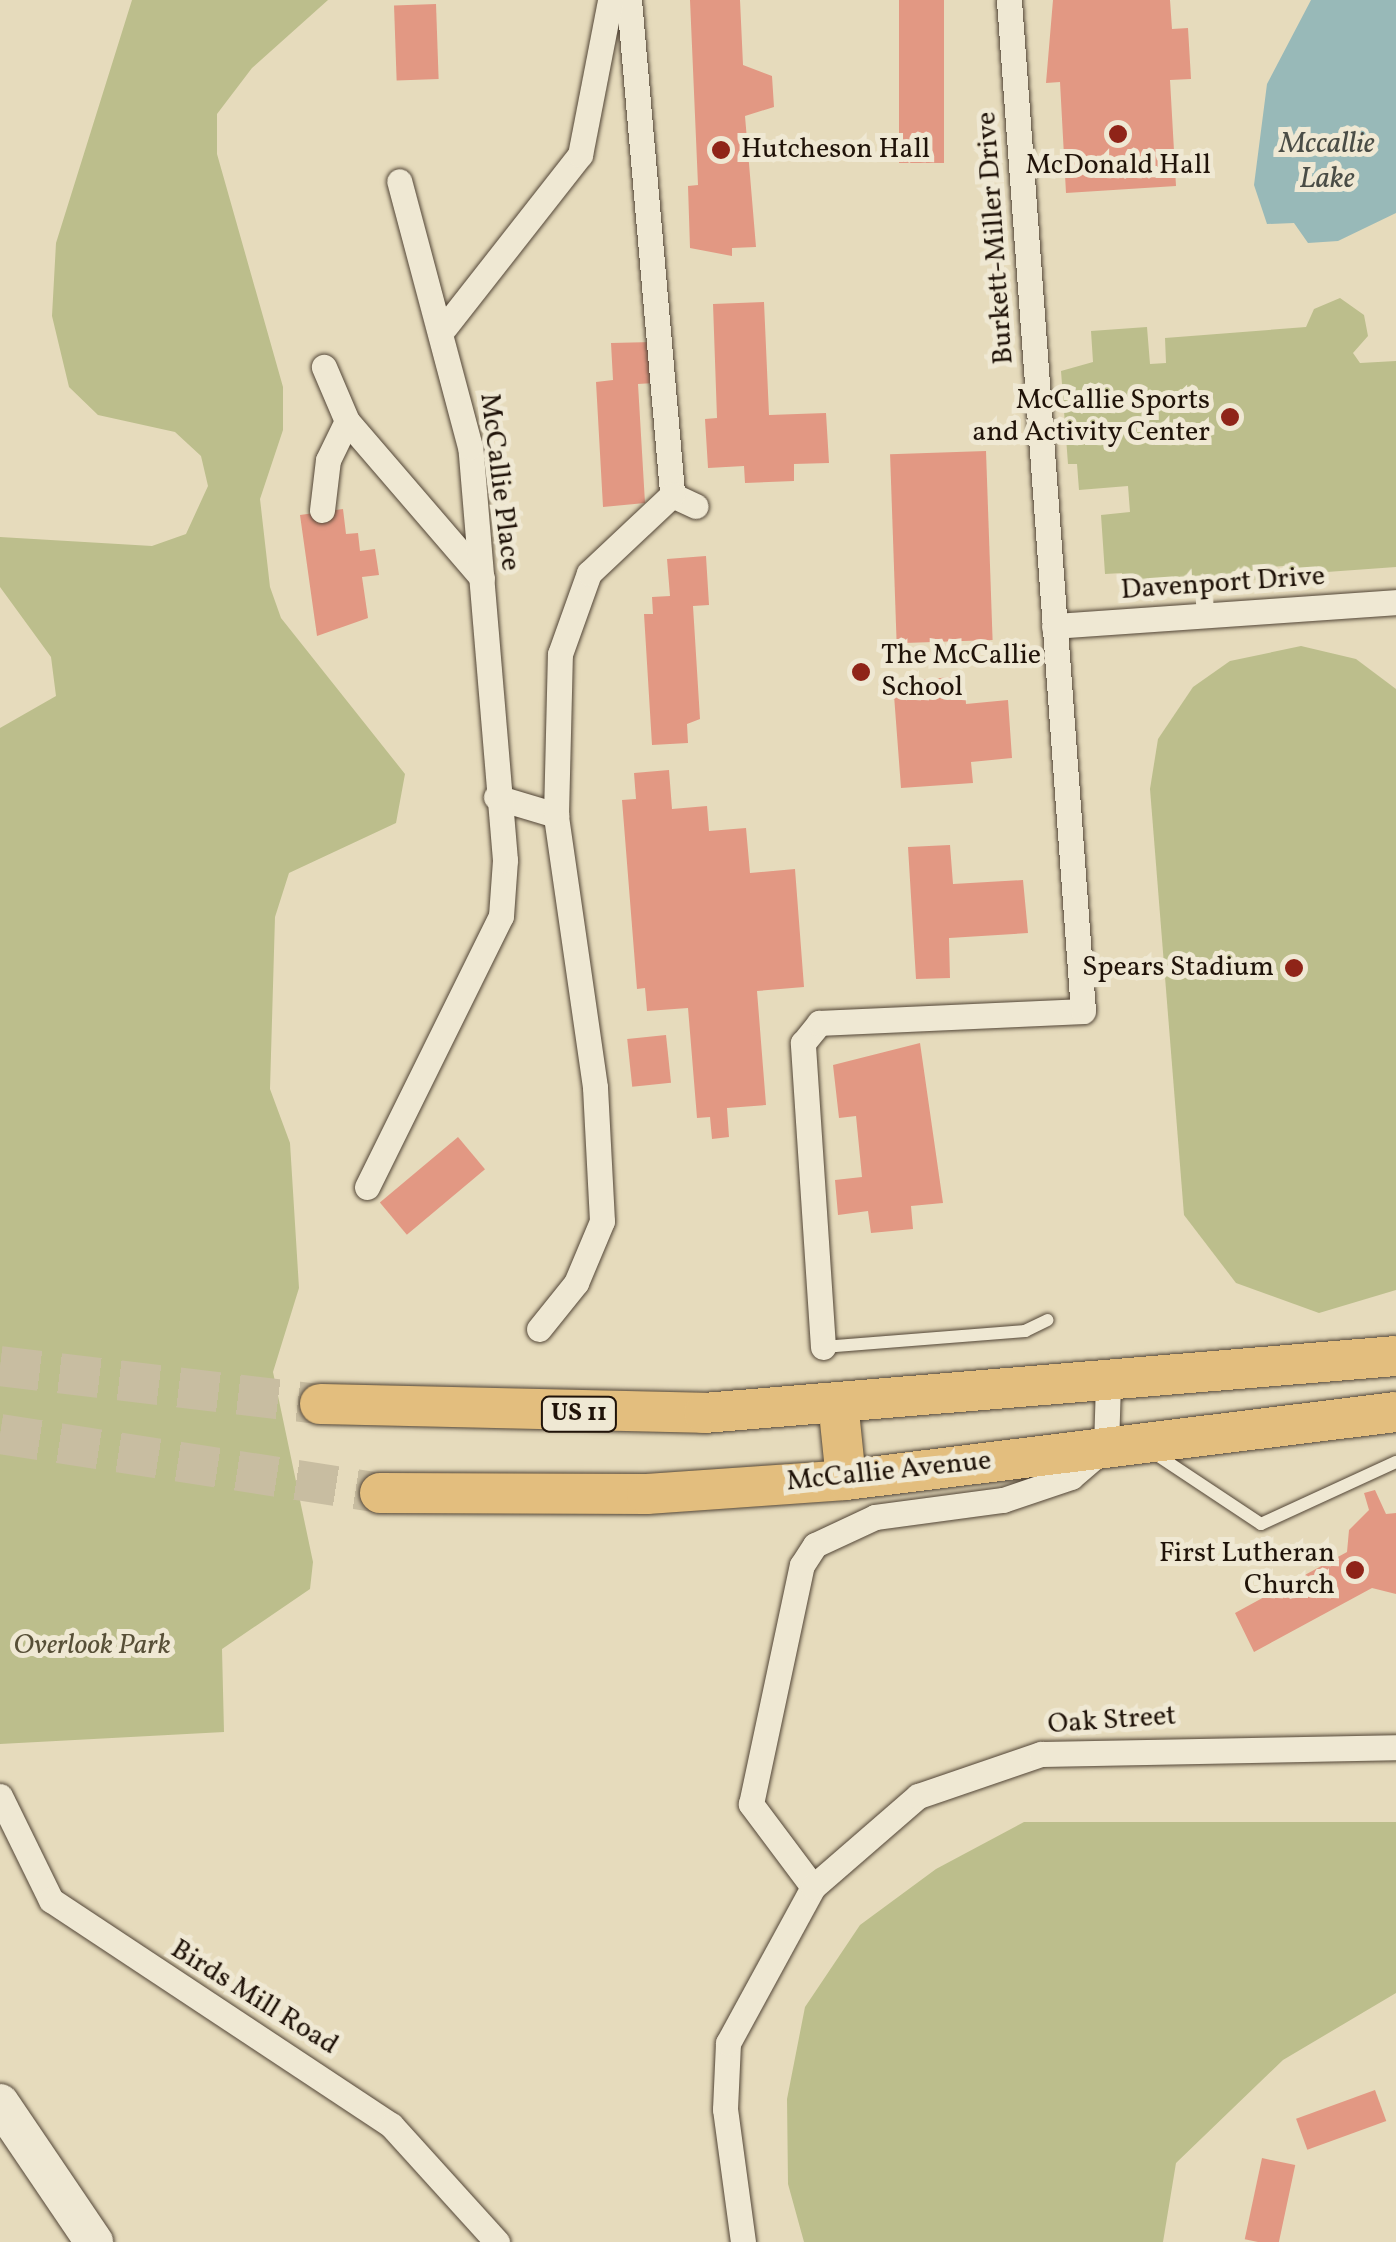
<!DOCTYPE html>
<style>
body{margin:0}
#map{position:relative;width:1396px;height:2242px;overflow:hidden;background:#e6dbbc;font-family:Vollkorn,serif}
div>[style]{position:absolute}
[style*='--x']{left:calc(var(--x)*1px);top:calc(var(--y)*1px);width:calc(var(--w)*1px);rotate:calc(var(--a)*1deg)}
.green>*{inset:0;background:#bcbe8c}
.water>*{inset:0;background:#98b9b8}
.building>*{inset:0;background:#e29883;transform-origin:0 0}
.primary-tunnel>*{height:40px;margin-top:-20px;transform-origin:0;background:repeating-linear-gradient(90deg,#c8bda1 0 40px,transparent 0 60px)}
.roads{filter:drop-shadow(0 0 2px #524536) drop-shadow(0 0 2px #524536)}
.lane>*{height:12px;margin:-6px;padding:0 6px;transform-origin:6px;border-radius:6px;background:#efe8d3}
.street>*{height:25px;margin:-12.5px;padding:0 12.5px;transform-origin:12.5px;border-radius:12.5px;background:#efe8d3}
.secondary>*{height:38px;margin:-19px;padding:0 19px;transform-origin:19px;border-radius:19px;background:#efe8d3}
.primary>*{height:40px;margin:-20px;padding:0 20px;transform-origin:20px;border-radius:20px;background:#e3be7e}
.dots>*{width:28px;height:28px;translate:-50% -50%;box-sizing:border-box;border:5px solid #efe8d3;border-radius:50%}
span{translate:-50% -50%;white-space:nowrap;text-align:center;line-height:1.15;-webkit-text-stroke:10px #efe8d3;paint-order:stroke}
.shield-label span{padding:2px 8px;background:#efe8d3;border:2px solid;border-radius:8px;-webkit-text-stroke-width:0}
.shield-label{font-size:25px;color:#201309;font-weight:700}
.poi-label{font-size:28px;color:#201309}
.left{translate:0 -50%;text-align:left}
.right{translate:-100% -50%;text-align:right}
.street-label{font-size:28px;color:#201309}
.park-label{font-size:28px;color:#574f37;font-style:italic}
.water-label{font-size:30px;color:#4a4d46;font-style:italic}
</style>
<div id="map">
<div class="green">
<i style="clip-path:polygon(132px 0,328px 0,252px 68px,217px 114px,217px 154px,283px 387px,283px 430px,260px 499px,270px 587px,281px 618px,405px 774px,396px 823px,289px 873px,275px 917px,270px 1089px,290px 1143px,299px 1288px,273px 1372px,313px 1562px,310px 1589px,222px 1649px,224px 1732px,0 1744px,0 728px,56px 696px,51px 657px,0 587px,0 537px,152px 546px,186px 534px,208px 486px,201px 456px,175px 432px,98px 415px,69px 387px,52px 316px,56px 243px)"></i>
<i style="clip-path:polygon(1340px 298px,1364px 315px,1368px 336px,1353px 353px,1360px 363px,1396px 361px,1396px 567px,1285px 575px,1284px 566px,1257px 568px,1257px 580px,1124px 591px,1122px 573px,1105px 574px,1101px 515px,1130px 512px,1128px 486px,1079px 490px,1077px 464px,1068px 464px,1061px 371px,1093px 362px,1091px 331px,1147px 327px,1150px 364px,1166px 363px,1165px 338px,1306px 327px,1314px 309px)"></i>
<i style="clip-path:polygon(1301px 646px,1356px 659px,1396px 689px,1396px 1290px,1319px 1313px,1236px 1283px,1184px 1215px,1150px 789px,1158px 739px,1193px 687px,1230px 661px)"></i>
<i style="clip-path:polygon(1024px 1822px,1396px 1822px,1396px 1993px,1283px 2060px,1176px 2163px,1163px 2242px,804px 2242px,788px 2184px,787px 2099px,805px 2007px,860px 1925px,936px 1869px)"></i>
</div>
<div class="water">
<i style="clip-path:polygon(1311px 0,1396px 0,1396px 213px,1338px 241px,1308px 243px,1294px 223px,1267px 224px,1254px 185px,1267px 84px)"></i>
</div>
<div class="building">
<i style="clip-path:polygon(690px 0,740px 0,743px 65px,772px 76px,774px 107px,745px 116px,756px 247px,732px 248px,732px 256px,690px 248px,688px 186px,698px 185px)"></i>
<i style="left:899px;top:0;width:45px;height:163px"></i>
<i style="clip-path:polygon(1053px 0,1170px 0,1172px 29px,1188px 28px,1191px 79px,1170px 80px,1176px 186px,1066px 193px,1060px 82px,1046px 83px)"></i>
<i style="left:436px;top:4px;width:75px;height:42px;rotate:88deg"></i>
<i style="clip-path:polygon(764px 302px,769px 415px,826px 413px,829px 463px,794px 464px,794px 481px,745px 483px,744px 466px,708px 468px,705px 419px,717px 418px,713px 304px)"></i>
<i style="clip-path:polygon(653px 342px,654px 383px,638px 384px,645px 503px,603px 507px,596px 382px,613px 380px,611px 343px)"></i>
<i style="left:986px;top:451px;width:189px;height:96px;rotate:88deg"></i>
<i style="clip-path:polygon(343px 509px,346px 534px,358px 533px,360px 551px,375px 549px,379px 575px,362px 577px,368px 618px,317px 636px,300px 515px)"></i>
<i style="clip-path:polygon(706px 556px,709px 605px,693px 606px,700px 719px,687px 724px,688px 743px,652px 745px,644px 614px,653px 614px,652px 597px,670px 596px,667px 559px)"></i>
<i style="clip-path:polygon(964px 676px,966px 704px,1008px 700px,1012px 758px,971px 762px,973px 783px,901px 788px,893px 682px)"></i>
<i style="clip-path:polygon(669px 770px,672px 809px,707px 806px,709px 831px,746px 828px,750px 873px,795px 869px,804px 987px,757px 991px,766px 1105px,727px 1108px,729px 1137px,712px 1139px,710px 1117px,697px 1118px,688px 1008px,647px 1011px,645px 988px,637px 989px,622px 800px,636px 799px,634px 773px)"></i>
<i style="clip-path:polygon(950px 845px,953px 884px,1023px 880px,1028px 933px,949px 938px,950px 978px,916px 979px,908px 847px)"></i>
<i style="left:666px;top:1035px;width:48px;height:39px;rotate:84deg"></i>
<i style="clip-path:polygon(920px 1043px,943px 1203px,911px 1206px,913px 1229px,871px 1233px,868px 1211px,838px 1215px,835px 1180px,862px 1177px,856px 1116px,839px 1118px,833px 1065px)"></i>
<i style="left:458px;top:1137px;width:42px;height:102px;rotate:50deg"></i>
<i style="clip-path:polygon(1375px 1490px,1386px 1514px,1396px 1513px,1396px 1594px,1372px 1588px,1254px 1652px,1235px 1613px,1347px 1552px,1349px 1530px,1369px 1510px,1364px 1493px)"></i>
<i style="left:1375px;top:2090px;width:33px;height:84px;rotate:70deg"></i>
<i style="left:1262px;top:2158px;width:34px;height:83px;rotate:12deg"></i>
</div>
<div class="primary-tunnel">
<i style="--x:0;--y:1366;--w:322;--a:6.8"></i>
<i style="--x:0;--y:1434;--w:385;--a:8.8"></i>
</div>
<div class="roads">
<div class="lane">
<i style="--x:823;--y:1347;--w:203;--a:-4.5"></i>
<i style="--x:1025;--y:1331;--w:25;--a:-26"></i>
<i style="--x:1151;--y:1451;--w:132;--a:33.6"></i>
<i style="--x:1261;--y:1524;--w:149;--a:-24.7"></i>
</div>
<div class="street">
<i style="--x:629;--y:0;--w:497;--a:85"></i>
<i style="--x:672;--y:495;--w:26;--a:25"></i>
<i style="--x:445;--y:327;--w:219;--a:-51.9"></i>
<i style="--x:580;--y:155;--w:158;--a:-79"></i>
<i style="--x:347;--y:421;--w:207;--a:49.3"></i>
<i style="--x:322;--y:510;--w:50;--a:-83.2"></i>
<i style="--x:328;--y:460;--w:43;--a:-64"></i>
<i style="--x:347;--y:421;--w:59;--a:-113.1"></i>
<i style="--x:1054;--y:626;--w:343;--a:-4"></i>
<i style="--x:496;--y:797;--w:63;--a:16.7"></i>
<i style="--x:367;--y:1187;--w:302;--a:-63.7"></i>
<i style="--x:501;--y:916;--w:56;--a:-85.9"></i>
<i style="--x:505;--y:860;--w:414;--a:-94.8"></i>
<i style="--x:470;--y:447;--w:275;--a:-104.9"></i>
<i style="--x:539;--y:1329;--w:59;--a:-51.2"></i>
<i style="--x:576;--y:1283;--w:67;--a:-67.2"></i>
<i style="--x:602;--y:1221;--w:134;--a:-93"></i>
<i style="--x:595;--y:1087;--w:275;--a:-98.2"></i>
<i style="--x:556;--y:815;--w:161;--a:-88.6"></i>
<i style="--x:560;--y:654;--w:86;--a:-70.3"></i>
<i style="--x:589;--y:573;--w:114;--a:-43.2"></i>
<i style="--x:823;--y:1347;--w:305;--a:-93.8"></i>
<i style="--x:803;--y:1043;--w:26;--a:-51"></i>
<i style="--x:819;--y:1023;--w:264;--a:-2.6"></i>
<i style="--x:1083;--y:1011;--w:1014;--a:-94.19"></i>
<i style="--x:0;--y:1796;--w:116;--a:63.9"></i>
<i style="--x:51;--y:1900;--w:408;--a:33.5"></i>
<i style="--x:391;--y:2125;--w:158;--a:47.8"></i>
<i style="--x:813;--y:1887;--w:104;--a:-126.8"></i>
<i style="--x:751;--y:1804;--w:244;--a:-78"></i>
<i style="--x:802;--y:1565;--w:24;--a:-57"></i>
<i style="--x:815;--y:1545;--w:66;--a:-25"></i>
<i style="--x:875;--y:1517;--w:129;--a:-7.6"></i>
<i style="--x:1003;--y:1500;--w:72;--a:-18.7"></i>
<i style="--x:1071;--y:1477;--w:46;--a:-40.6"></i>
<i style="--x:1106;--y:1447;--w:64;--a:-88.2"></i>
<i style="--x:743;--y:2242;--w:134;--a:-97.7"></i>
<i style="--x:725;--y:2109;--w:66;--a:-87.4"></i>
<i style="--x:728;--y:2043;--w:178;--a:-61.4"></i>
<i style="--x:813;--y:1887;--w:139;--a:-40.9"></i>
<i style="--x:918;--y:1796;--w:130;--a:-18.9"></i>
<i style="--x:1041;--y:1754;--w:355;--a:-1.1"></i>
</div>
<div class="secondary">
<i style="--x:0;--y:2103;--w:168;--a:55.9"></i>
</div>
<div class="primary">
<i style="--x:838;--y:1402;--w:78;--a:84.1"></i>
<i style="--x:320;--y:1404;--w:384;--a:1.3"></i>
<i style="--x:704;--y:1413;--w:694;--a:-4.71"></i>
<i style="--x:380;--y:1493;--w:267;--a:0.2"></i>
<i style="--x:647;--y:1494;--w:199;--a:-4"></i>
<i style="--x:846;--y:1480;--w:554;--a:-7.05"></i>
</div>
</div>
<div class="dots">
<i style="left:1118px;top:134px;background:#8f2418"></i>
<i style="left:721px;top:150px;background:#8f2418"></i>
<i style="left:1230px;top:417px;background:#8f2418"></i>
<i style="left:861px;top:672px;background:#8f2418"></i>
<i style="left:1294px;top:968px;background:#8f2418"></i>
<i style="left:1355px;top:1570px;background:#8f2418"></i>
</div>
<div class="shield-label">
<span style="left:579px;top:1414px">US 11</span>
</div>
<div class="poi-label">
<span class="left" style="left:741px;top:150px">Hutcheson Hall</span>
<span style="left:1118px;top:166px">McDonald Hall</span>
<span class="right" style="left:1210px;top:417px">McCallie Sports<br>and Activity Center</span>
<span class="left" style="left:881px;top:672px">The McCallie<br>School</span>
<span class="right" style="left:1274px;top:968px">Spears Stadium</span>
<span class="right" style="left:1335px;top:1570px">First Lutheran<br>Church</span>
</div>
<div class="street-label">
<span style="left:996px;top:238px;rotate:-94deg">Burkett-Miller Drive</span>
<span style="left:499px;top:482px;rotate:83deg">McCallie Place</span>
<span style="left:1223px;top:584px;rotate:-4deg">Davenport Drive</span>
<span style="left:889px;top:1472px;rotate:-6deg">McCallie Avenue</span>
<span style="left:1112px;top:1721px;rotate:-4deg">Oak Street</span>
<span style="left:254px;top:1998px;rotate:32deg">Birds Mill Road</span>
</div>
<div class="park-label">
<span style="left:92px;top:1646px">Overlook Park</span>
</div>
<div class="water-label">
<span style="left:1327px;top:161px">Mccallie<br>Lake</span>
</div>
</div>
